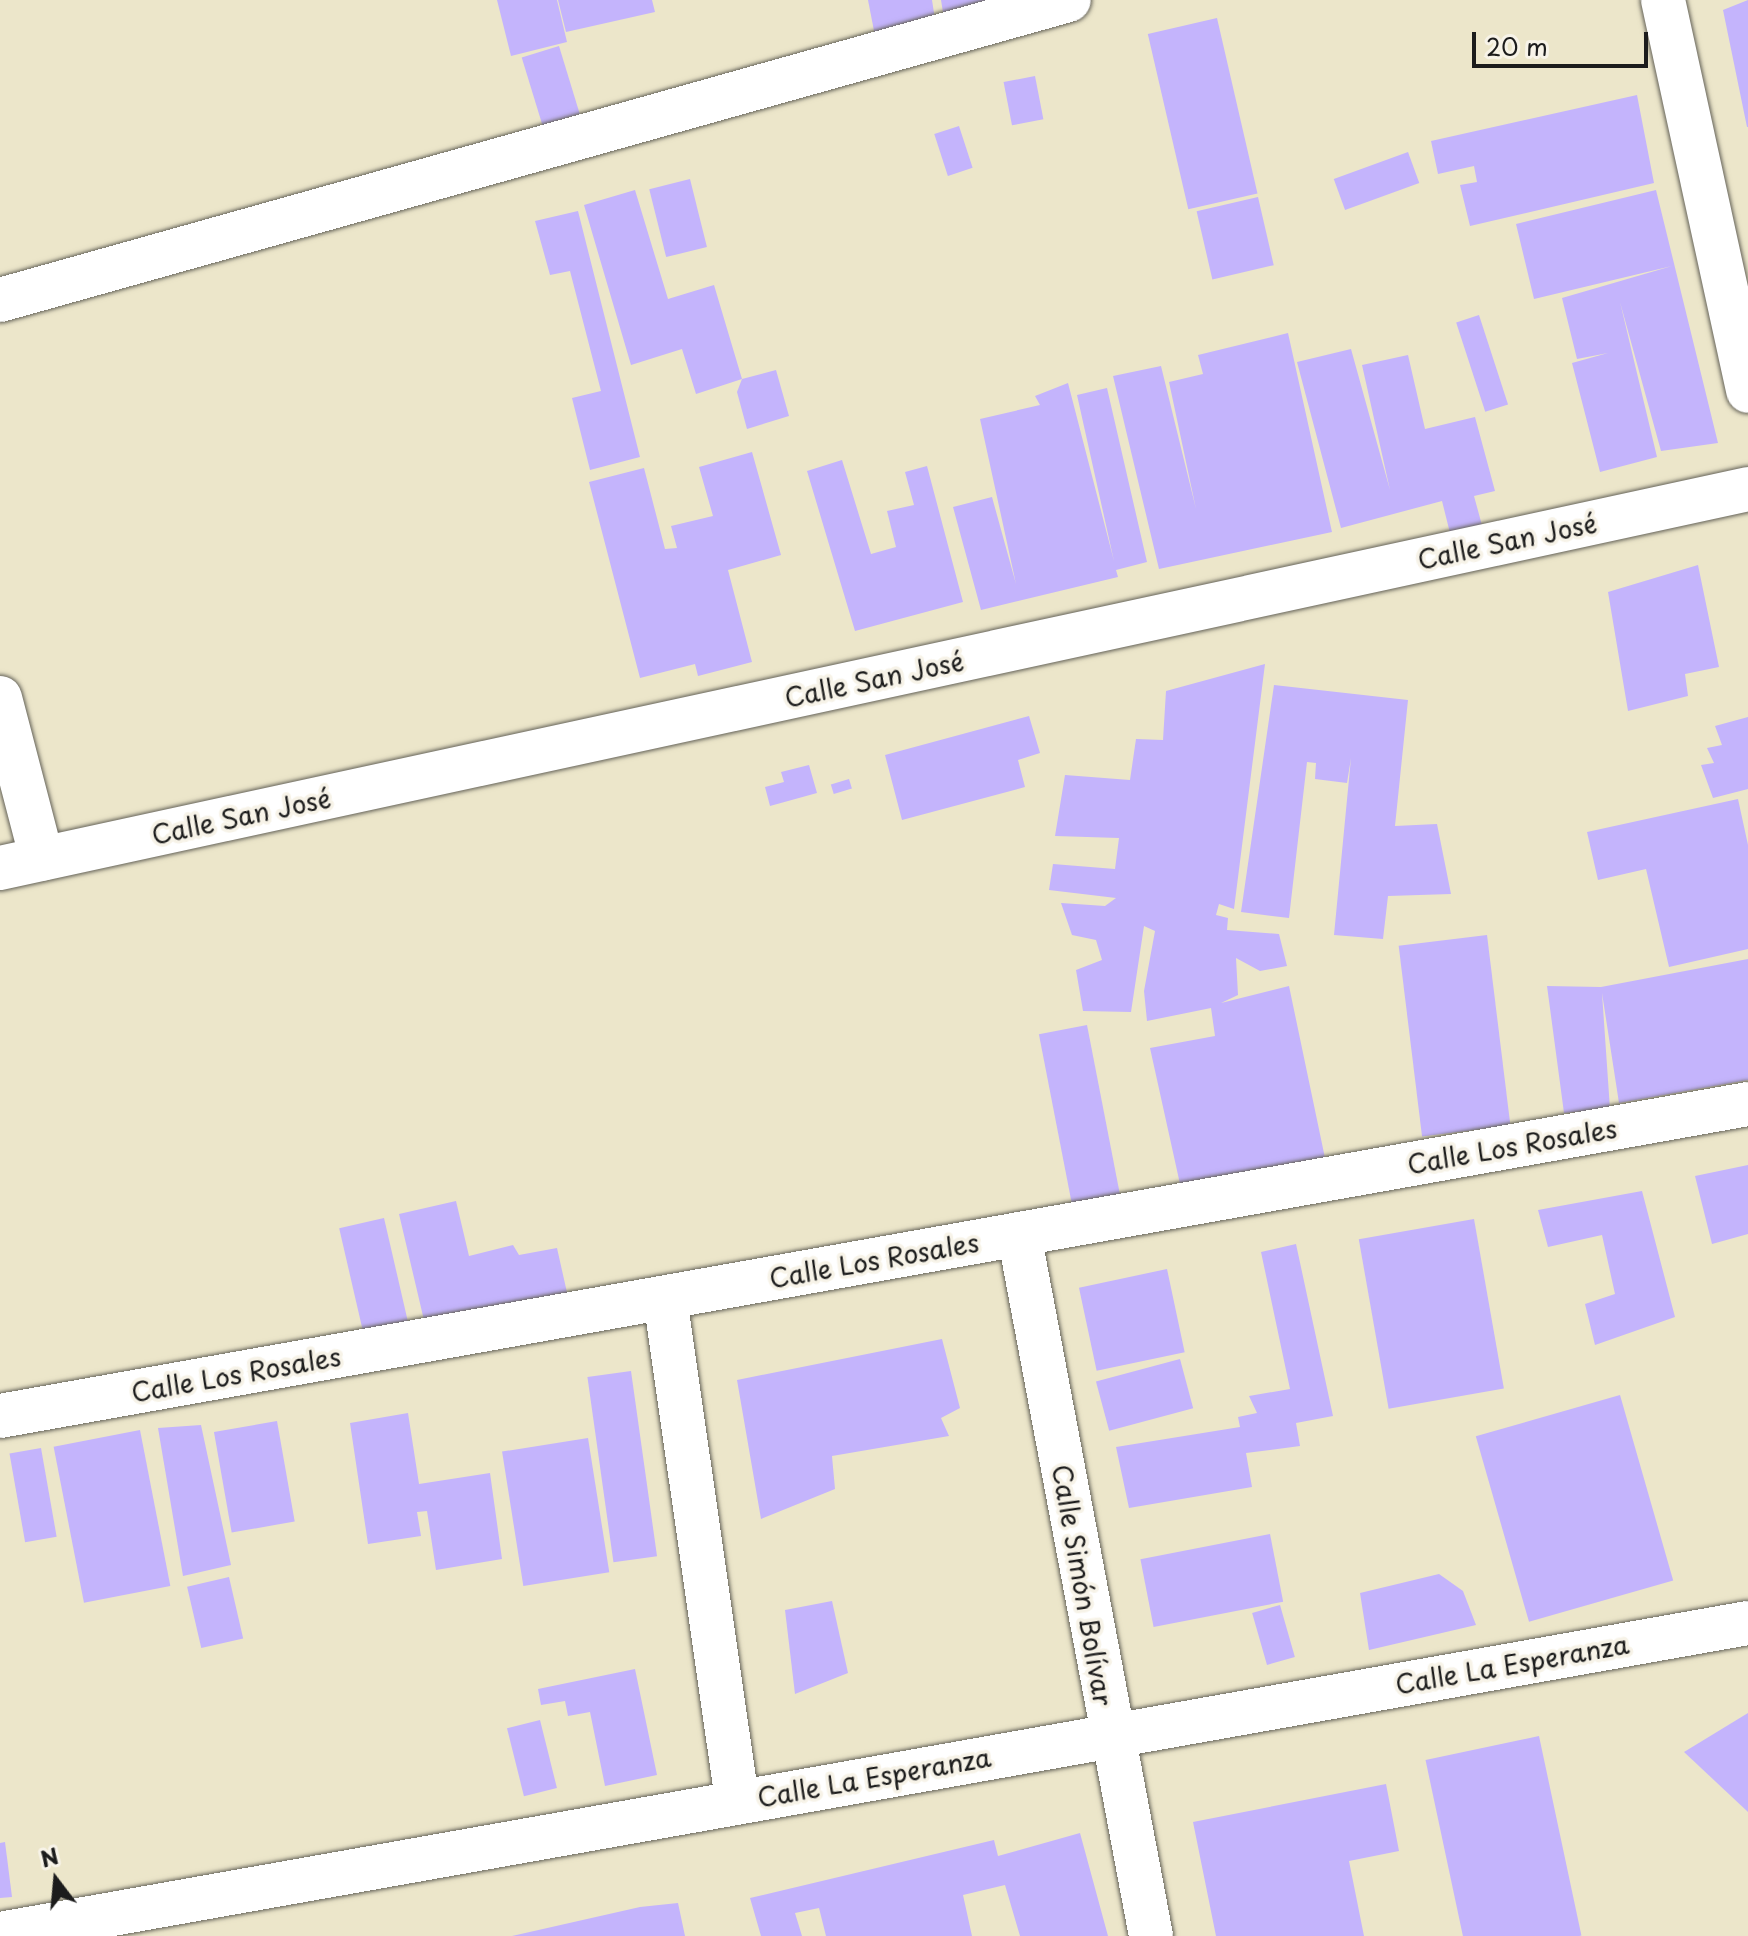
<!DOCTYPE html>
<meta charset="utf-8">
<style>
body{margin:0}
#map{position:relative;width:1748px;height:1936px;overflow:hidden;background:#ece6ca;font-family:"Playpen Sans",sans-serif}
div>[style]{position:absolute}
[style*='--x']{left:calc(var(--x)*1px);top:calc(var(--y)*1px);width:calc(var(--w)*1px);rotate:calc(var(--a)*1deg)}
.building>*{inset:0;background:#c4b4fc;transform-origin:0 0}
.roads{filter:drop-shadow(0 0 2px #656359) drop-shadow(0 0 2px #656359)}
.street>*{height:44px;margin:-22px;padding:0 22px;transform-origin:22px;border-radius:22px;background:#fff}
span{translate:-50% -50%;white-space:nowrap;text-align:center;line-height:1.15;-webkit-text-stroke:7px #f7f3e8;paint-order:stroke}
.street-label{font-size:26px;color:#1c1c1c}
.north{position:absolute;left:16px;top:1840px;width:80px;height:80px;-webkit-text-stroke:6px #f7f3e8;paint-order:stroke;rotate:344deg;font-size:22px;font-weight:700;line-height:32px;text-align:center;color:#1c1c1c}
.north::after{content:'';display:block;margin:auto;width:28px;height:36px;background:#1c1c1c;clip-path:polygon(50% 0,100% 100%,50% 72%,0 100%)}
.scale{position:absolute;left:1472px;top:32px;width:176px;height:36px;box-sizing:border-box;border:4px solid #1c1c1c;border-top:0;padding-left:10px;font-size:24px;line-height:28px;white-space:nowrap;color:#1c1c1c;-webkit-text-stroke:6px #f7f3e8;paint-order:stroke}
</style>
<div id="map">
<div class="building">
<i style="clip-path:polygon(497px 0,557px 0,567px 42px,511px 56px)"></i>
<i style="clip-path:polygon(558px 0,652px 0,655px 12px,566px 32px)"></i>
<i style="clip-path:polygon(868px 0,932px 0,936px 26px,875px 36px)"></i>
<i style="clip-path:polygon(941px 0,1039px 0,946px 31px)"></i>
<i style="clip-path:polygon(1748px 0,1748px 127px,1747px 127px,1723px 10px)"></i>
<i style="left:1217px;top:18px;width:180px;height:71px;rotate:77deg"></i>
<i style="left:559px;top:46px;width:71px;height:39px;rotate:73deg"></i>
<i style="left:1035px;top:76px;width:44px;height:32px;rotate:79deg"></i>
<i style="clip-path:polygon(1637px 95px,1654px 183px,1470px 226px,1460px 185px,1477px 182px,1474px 166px,1438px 174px,1431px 141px)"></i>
<i style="left:959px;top:126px;width:44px;height:26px;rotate:72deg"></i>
<i style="left:1408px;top:152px;width:33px;height:79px;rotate:70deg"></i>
<i style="left:690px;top:179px;width:70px;height:42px;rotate:76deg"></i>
<i style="clip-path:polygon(635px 190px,668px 299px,714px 285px,742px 379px,696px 394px,682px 349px,631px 365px,584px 205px)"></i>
<i style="clip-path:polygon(1656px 190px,1718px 443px,1661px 451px,1620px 302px,1657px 457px,1600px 472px,1572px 363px,1608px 353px,1577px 359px,1562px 298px,1672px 266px,1534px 299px,1516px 224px)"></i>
<i style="left:1258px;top:197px;width:70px;height:63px;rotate:77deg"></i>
<i style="clip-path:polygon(578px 211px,640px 457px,590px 470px,572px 398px,601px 391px,570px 271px,550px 275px,535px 221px)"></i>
<i style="left:1479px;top:315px;width:94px;height:24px;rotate:72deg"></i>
<i style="clip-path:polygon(1288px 333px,1332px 532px,1159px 569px,1113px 376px,1161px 366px,1196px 509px,1169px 382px,1203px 374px,1198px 355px)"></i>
<i style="clip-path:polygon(1351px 349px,1390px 490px,1362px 365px,1408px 355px,1425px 429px,1475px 417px,1495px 491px,1474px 496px,1483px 529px,1451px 537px,1442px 501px,1341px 528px,1297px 362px)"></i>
<i style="clip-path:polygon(776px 370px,789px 416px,747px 429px,737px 392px,742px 379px)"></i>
<i style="clip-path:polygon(1068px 383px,1114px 561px,1077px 395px,1107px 388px,1147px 562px,1116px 570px,1118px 577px,981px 610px,953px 507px,992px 497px,1016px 584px,980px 419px,1040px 405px,1035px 396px)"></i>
<i style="clip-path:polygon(752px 452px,781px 555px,728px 570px,752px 662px,698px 676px,695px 664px,640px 678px,589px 482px,644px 468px,665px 549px,677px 548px,671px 526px,713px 516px,699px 467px)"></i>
<i style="clip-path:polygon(842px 460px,871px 554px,896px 547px,887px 511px,914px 505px,905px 472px,927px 466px,963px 602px,855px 631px,807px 471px)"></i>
<i style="clip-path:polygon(1698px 565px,1719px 667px,1685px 674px,1688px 696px,1628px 711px,1608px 592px)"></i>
<i style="clip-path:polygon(1265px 664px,1234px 909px,1219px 904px,1216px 915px,1228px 918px,1227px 930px,1279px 934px,1287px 966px,1260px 971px,1236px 958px,1238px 995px,1221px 1003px,1289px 986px,1325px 1158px,1180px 1184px,1150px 1048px,1215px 1036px,1211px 1008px,1147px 1021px,1144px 991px,1155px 931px,1144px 926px,1131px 1012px,1083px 1011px,1076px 970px,1102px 960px,1096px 940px,1072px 935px,1061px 903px,1105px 906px,1116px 898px,1049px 890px,1053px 864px,1115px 869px,1119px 838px,1055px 836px,1065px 775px,1130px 780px,1136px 739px,1163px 740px,1166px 691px)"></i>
<i style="clip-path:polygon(1274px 685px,1408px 700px,1395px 826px,1437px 824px,1451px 894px,1388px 896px,1383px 939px,1334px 935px,1351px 758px,1347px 783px,1315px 779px,1316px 763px,1307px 762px,1289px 918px,1241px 912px)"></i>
<i style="clip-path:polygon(1029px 716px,1040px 753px,1018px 760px,1025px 787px,902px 820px,885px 755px)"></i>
<i style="clip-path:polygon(1748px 717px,1748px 789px,1713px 798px,1701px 765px,1714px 763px,1707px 748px,1722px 745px,1715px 726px)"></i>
<i style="clip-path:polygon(809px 765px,817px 793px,770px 806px,765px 787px,784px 782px,781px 772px)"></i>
<i style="left:849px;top:779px;width:10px;height:19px;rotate:73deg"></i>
<i style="clip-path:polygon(1738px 799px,1748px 845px,1748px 949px,1669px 967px,1646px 869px,1598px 880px,1587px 832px)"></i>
<i style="left:1487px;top:935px;width:192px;height:89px;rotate:83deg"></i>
<i style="clip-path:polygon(1748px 959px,1748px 1080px,1619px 1103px,1602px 993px,1610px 1109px,1564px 1113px,1547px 986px,1601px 987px)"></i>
<i style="left:1087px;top:1025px;width:177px;height:49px;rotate:79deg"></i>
<i style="clip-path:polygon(1748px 1165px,1748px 1234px,1712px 1244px,1695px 1176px)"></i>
<i style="clip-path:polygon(1642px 1191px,1675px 1317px,1595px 1345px,1585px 1304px,1615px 1294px,1602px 1235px,1548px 1247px,1538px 1210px)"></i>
<i style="clip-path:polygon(456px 1201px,469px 1256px,513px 1245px,519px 1255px,557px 1248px,568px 1297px,427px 1333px,399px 1214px)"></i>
<i style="left:384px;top:1218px;width:119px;height:46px;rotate:77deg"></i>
<i style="left:1474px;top:1219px;width:172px;height:117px;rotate:80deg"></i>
<i style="clip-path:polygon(1296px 1244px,1333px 1416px,1296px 1423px,1300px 1446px,1246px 1453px,1252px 1487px,1129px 1508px,1116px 1447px,1240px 1427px,1238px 1417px,1257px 1413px,1249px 1396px,1290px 1389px,1261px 1252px)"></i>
<i style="left:1167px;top:1269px;width:85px;height:90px;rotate:78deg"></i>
<i style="clip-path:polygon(942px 1339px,960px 1408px,941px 1418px,949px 1436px,832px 1456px,835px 1489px,761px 1519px,737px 1380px)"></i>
<i style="left:1180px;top:1359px;width:51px;height:87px;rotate:75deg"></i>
<i style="left:631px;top:1371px;width:187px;height:44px;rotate:82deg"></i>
<i style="left:1620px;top:1395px;width:193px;height:150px;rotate:74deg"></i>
<i style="clip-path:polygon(408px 1413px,419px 1484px,490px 1473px,502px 1559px,436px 1570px,427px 1511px,417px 1512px,421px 1536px,368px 1544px,350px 1423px)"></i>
<i style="left:277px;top:1421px;width:102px;height:64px;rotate:80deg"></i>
<i style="clip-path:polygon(201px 1425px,231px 1565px,183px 1576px,158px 1428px)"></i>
<i style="left:140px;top:1430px;width:159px;height:88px;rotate:79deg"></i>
<i style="left:588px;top:1438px;width:136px;height:87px;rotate:81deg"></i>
<i style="left:41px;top:1448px;width:90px;height:32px;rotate:80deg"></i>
<i style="left:1270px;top:1534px;width:69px;height:132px;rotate:79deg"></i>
<i style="clip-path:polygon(1439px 1574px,1463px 1591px,1476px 1625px,1369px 1650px,1360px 1593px)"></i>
<i style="left:229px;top:1577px;width:63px;height:43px;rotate:77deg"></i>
<i style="clip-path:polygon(832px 1601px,848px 1673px,795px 1694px,785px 1610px)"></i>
<i style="left:1280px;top:1605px;width:54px;height:29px;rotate:74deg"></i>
<i style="clip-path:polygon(635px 1669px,657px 1775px,605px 1786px,590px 1712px,568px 1716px,565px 1701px,541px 1705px,538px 1689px)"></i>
<i style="clip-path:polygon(1748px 1713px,1748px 1812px,1684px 1752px)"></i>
<i style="left:540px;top:1720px;width:70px;height:34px;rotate:76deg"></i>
<i style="left:1539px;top:1736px;width:204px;height:116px;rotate:78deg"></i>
<i style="clip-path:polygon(1386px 1784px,1399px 1851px,1349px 1861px,1364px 1936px,1216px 1936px,1193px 1822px)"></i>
<i style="clip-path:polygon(1080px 1833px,1108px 1936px,1020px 1936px,1005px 1885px,963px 1895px,972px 1936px,826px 1936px,819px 1908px,795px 1913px,802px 1936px,761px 1936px,750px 1898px,994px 1840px,998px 1856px)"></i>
<i style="clip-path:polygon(5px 1842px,12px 1897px,0 1898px,0 1843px)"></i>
<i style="clip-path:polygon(678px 1903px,685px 1936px,512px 1936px,640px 1907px)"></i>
</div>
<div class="roads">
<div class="street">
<i style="--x:1663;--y:0;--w:400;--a:77.7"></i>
<i style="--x:0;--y:300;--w:1110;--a:-15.68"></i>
<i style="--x:0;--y:698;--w:166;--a:75.4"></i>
<i style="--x:0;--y:868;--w:1789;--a:-12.23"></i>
<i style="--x:1019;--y:1234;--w:714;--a:79.35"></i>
<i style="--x:665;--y:1298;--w:507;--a:81.84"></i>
<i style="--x:0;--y:1416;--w:1776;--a:-10.12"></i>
<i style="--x:0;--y:1934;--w:1775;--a:-10.09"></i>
</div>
</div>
<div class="street-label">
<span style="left:1507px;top:541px;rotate:-12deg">Calle San José</span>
<span style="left:874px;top:679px;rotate:-12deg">Calle San José</span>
<span style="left:241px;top:816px;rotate:-12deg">Calle San José</span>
<span style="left:1512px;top:1146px;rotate:-10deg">Calle Los Rosales</span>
<span style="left:874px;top:1260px;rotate:-10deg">Calle Los Rosales</span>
<span style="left:236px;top:1374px;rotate:-10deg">Calle Los Rosales</span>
<span style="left:1083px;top:1585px;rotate:80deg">Calle Simón Bolívar</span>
<span style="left:1512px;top:1664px;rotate:-10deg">Calle La Esperanza</span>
<span style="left:874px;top:1777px;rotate:-10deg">Calle La Esperanza</span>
</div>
<div class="north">N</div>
<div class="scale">20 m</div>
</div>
